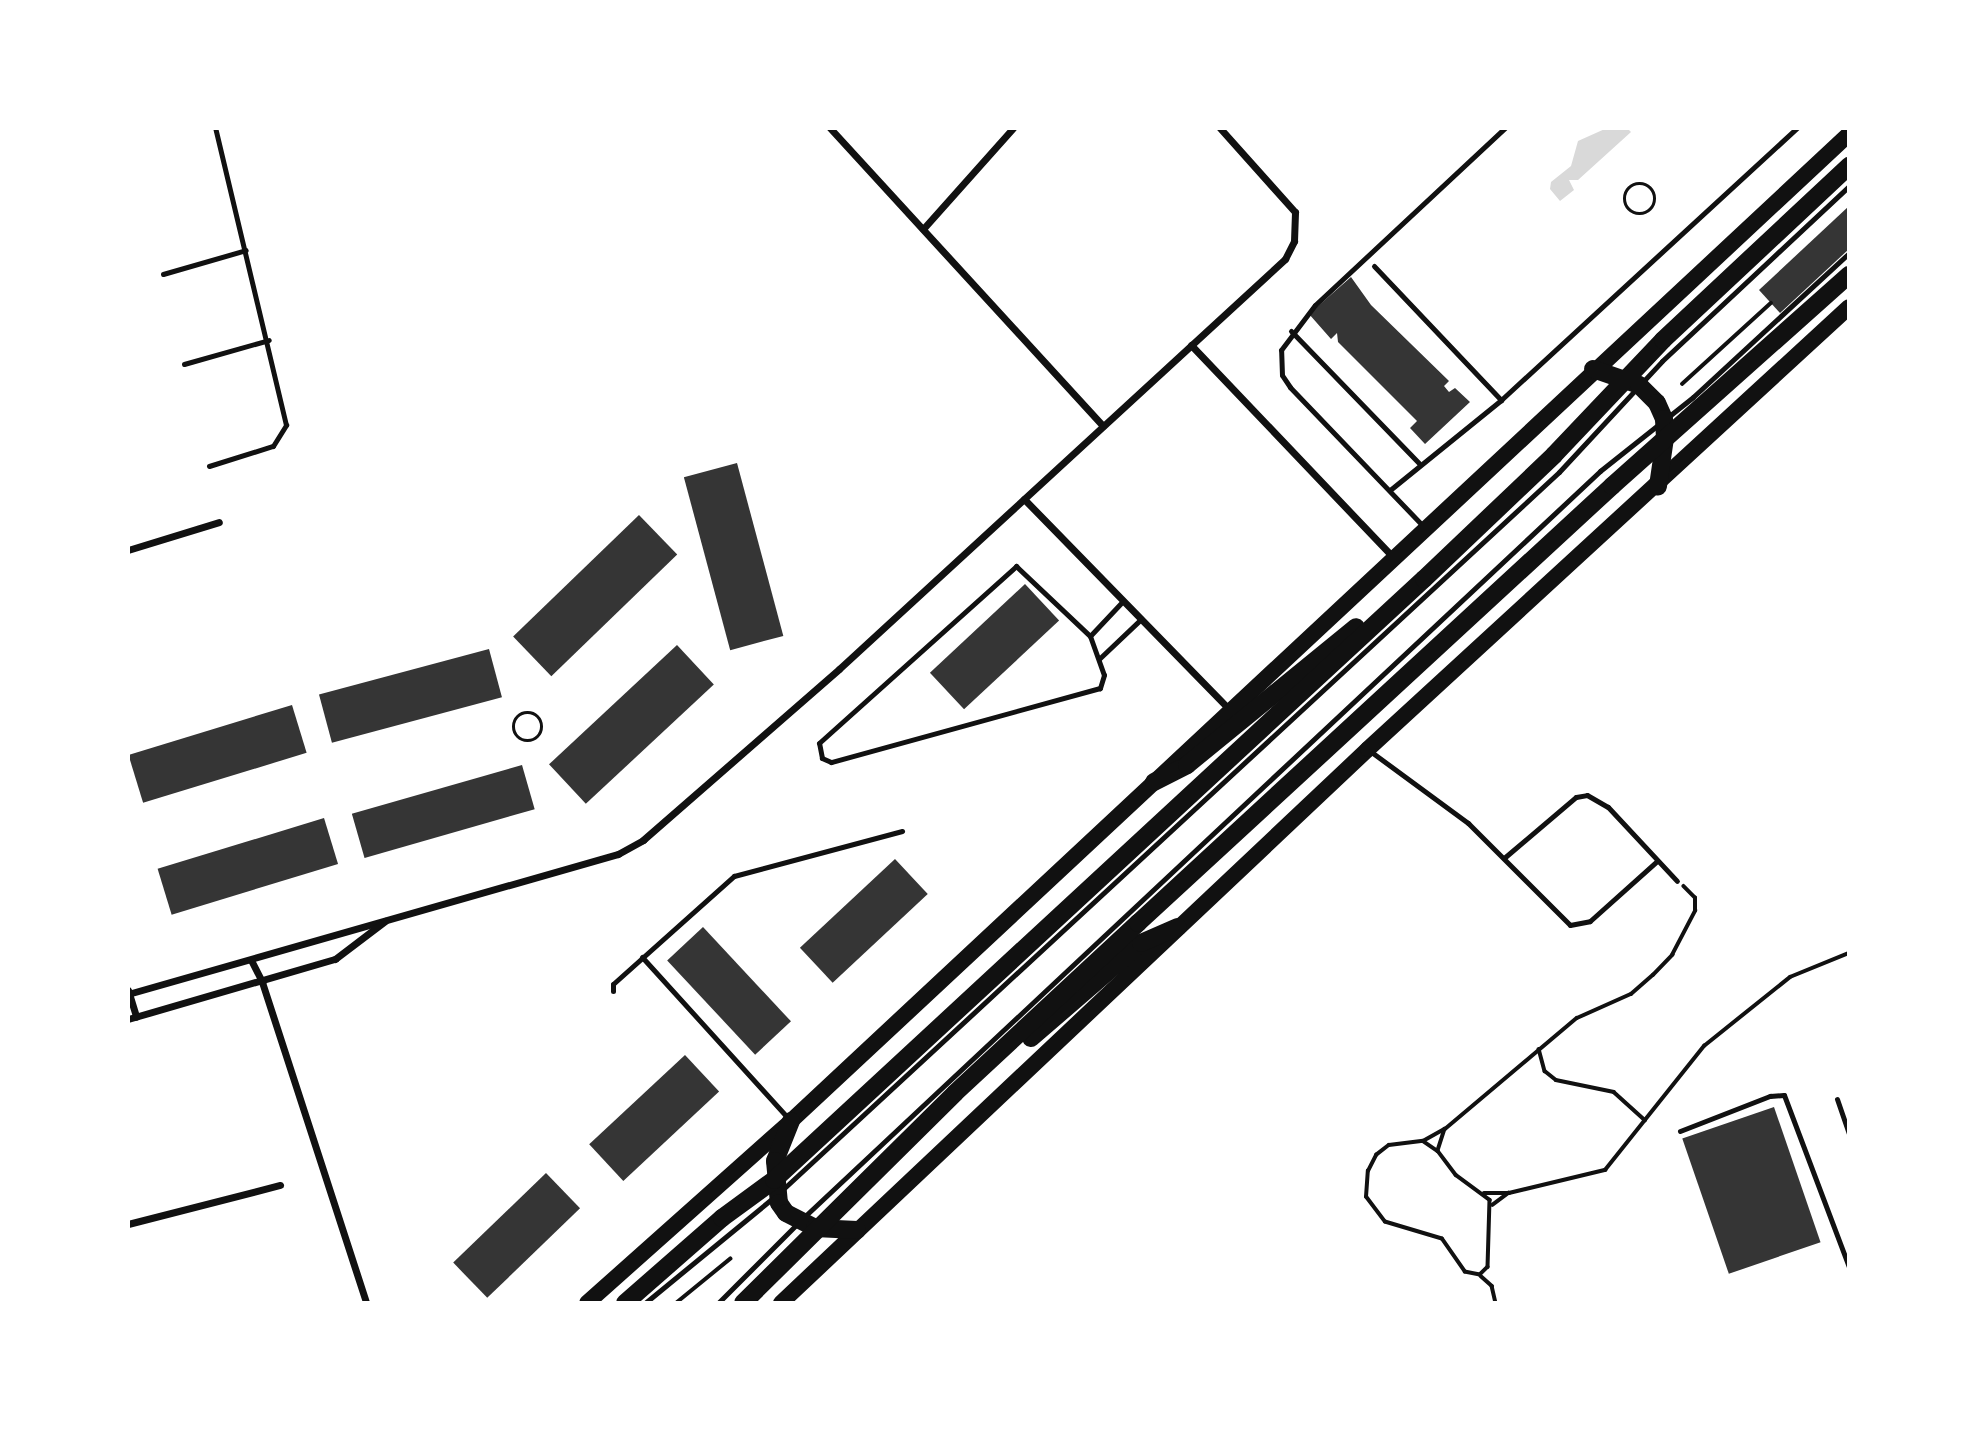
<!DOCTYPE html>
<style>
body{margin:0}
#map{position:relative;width:1977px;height:1431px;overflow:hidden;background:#fff;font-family:Commissioner,sans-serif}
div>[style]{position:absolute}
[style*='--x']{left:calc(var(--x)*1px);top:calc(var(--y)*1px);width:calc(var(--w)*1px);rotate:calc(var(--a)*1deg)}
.water>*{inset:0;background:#d9d9d9}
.building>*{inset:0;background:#353535;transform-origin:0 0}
.path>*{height:3.5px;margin:-1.75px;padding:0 1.75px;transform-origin:1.75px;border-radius:1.75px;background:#111}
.path>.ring{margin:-1.75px;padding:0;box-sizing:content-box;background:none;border:3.5px solid #111;border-radius:50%}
.service>*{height:5px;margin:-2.5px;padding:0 2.5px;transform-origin:2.5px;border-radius:2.5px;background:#111}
.minor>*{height:7px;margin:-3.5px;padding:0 3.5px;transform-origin:3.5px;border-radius:3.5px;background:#111}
.primary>*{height:16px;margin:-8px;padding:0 8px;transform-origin:8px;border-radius:8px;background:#111}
.trunk>*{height:18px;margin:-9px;padding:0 9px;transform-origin:9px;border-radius:9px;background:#111}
span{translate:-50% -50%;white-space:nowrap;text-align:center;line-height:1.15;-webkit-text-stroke:7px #fff;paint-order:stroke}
.frame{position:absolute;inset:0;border:130px solid #fff;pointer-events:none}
</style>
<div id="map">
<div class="water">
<i style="clip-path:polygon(1607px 128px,1627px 128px,1631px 132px,1578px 180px,1569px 180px,1574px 190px,1560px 201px,1550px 189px,1551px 182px,1571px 166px,1578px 141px)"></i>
</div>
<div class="building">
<i style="clip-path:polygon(1849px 206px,1849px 249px,1780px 313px,1759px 290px)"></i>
<i style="clip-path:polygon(1351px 277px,1371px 305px,1449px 381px,1444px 386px,1449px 392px,1455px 388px,1470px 402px,1425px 444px,1410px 428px,1417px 421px,1338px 342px,1337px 333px,1331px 339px,1309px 314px)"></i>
<i style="left:737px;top:463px;width:179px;height:55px;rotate:75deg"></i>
<i style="left:639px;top:515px;width:55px;height:175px;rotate:46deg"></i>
<i style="left:1025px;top:584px;width:50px;height:130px;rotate:47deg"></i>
<i style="left:677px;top:645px;width:54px;height:175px;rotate:47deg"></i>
<i style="left:489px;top:649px;width:50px;height:176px;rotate:75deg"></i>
<i style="left:292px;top:705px;width:50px;height:171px;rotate:73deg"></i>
<i style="left:522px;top:765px;width:46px;height:177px;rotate:74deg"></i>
<i style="left:324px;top:818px;width:48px;height:174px;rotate:73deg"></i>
<i style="left:895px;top:859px;width:48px;height:130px;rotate:47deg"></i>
<i style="left:703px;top:927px;width:129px;height:49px;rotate:47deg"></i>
<i style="left:685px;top:1055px;width:50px;height:131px;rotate:47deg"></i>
<i style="left:1774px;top:1107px;width:143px;height:97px;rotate:71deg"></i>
<i style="left:546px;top:1173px;width:49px;height:129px;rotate:46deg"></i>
</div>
<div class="path">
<i class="ring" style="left:1625px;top:184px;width:26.5px;height:26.5px"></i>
<i style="--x:1682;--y:384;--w:120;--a:-42.3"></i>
<i class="ring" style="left:514px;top:713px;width:24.5px;height:24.5px"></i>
<i style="--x:1539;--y:1049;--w:23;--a:75"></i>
<i style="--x:1545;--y:1071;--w:14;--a:39"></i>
<i style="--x:1556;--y:1080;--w:59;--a:11.7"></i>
<i style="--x:1614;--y:1092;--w:42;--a:42.1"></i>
<i style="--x:1445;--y:1129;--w:172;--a:-40.1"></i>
<i style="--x:1577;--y:1018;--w:59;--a:-24"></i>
<i style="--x:1631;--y:994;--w:29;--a:-41"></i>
<i style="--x:1653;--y:975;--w:28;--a:-46"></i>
<i style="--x:1672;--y:955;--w:50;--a:-62.4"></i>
<i style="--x:1695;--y:911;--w:13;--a:-90"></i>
<i style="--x:1695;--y:898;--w:16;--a:-135"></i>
<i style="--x:1423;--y:1141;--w:18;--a:34"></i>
<i style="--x:1438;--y:1151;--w:30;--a:53"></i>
<i style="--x:1456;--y:1175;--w:42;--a:36.3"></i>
<i style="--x:1490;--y:1200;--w:67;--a:91.7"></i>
<i style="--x:1488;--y:1267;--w:11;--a:135"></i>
<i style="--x:1480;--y:1275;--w:15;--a:-169"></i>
<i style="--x:1465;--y:1272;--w:40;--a:-124.9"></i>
<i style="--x:1442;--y:1239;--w:59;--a:-163.4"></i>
<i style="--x:1385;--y:1222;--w:31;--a:-127"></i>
<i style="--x:1366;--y:1197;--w:26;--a:-86"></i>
<i style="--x:1368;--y:1171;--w:18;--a:-63"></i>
<i style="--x:1376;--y:1155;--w:16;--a:-38"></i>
<i style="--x:1389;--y:1145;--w:34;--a:-7"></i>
<i style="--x:1423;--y:1141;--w:25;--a:-29"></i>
<i style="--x:1445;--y:1129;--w:23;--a:108"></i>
<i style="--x:1484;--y:1193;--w:25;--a:0"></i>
<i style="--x:1509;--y:1193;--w:20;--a:143"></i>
<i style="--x:1509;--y:1193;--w:99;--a:-13.5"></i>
<i style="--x:1605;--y:1170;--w:159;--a:-51.4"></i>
<i style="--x:1704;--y:1046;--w:110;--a:-38.7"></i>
<i style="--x:1790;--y:977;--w:64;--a:-22.1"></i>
<i style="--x:1481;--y:1276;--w:15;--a:42"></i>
<i style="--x:1492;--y:1286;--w:17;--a:77"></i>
<i style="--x:676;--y:1303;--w:70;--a:-39.2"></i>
</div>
<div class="service">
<i style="--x:1374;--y:266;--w:185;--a:46.5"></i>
<i style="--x:163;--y:274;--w:86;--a:-16.1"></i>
<i style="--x:1291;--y:331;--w:184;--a:45.9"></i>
<i style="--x:184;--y:364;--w:88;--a:-15.8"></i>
<i style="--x:209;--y:466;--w:67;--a:-17.4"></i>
<i style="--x:273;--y:446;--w:25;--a:-58"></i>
<i style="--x:286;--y:425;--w:305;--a:-103.4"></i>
<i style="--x:1390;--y:490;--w:143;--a:-39"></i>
<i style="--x:1501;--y:400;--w:402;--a:-42.6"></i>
<i style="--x:1425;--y:528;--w:195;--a:-133.8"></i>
<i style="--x:1290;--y:387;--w:14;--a:-124"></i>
<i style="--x:1282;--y:375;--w:25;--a:-92"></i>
<i style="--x:1281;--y:350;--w:56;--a:-52.9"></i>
<i style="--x:1315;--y:305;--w:260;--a:-43"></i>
<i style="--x:1016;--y:566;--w:102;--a:43.4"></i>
<i style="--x:1090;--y:636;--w:41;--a:70.3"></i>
<i style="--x:1104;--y:675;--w:14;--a:107"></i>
<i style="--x:1100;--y:688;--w:279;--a:164.6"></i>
<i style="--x:831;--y:762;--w:10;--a:-156"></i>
<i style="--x:822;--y:758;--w:15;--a:-101"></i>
<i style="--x:819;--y:743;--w:265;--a:-41.9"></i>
<i style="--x:1090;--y:636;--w:47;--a:-46.7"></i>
<i style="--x:1100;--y:658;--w:55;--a:-43.5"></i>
<i style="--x:1370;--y:751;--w:122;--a:36.3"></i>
<i style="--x:1468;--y:823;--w:144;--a:45"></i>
<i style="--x:1570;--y:925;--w:20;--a:-11"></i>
<i style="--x:1590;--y:921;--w:89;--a:-41.8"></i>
<i style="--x:1504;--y:858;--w:94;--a:-40.3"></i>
<i style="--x:1576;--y:797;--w:11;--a:-10"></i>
<i style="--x:1587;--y:795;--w:24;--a:30"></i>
<i style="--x:1608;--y:807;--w:101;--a:47"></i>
<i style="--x:642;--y:957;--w:219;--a:47.8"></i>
<i style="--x:613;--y:991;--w:7;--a:-90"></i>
<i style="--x:613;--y:984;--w:162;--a:-41.8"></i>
<i style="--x:734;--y:876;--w:174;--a:-15"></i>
<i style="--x:1837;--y:1099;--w:37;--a:71"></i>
<i style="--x:1680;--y:1131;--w:97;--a:-21.3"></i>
<i style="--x:1770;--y:1096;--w:14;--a:-4"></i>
<i style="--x:1784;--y:1095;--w:184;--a:69.3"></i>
<i style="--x:781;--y:1191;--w:1059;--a:-42.74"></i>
<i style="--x:1559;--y:472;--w:151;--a:-47.1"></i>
<i style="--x:1662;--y:361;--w:256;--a:-43.1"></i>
<i style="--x:804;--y:1217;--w:1091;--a:-43.14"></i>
<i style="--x:1600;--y:471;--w:119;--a:-38.5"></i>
<i style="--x:1693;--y:397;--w:212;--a:-42.7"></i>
<i style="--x:645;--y:1303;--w:167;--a:-39.4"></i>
<i style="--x:718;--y:1303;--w:112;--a:-45"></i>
</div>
<div class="minor">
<i style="--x:830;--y:128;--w:404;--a:47.5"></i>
<i style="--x:923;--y:229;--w:135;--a:-48.3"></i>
<i style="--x:1191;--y:345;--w:293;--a:46.4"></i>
<i style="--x:1024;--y:499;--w:295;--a:45.7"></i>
<i style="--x:128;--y:550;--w:95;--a:-17.1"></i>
<i style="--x:251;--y:960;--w:25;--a:63"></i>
<i style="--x:262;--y:982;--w:337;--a:72"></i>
<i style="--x:128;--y:990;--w:28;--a:73"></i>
<i style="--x:128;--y:994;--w:510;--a:-15.95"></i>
<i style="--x:618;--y:854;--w:29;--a:-29"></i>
<i style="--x:643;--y:840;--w:260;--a:-41.1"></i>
<i style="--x:839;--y:669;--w:606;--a:-42.59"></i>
<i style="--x:1285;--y:259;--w:20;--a:-63"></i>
<i style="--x:1294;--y:241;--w:29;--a:-88"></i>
<i style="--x:1295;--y:212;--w:113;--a:-131.8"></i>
<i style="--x:128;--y:1019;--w:216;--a:-16.2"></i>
<i style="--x:335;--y:959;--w:63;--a:-37.2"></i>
<i style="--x:128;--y:1224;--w:157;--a:-14.4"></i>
</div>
<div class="primary">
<i style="--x:587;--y:1303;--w:273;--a:-41.7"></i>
<i style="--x:791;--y:1121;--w:1447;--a:-43.01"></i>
<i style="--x:781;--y:1303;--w:807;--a:-43.34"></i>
<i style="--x:1368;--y:749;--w:653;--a:-42.58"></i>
</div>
<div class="trunk">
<i style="--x:1593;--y:369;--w:49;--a:19.2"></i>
<i style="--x:1639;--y:385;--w:25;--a:45"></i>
<i style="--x:1657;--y:403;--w:17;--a:66"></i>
<i style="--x:1664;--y:419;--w:19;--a:87"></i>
<i style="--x:1665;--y:438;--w:49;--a:98.3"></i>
<i style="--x:1154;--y:782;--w:37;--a:-27"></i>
<i style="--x:1187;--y:765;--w:218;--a:-39.2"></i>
<i style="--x:1031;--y:1038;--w:145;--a:-40.8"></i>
<i style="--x:1141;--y:943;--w:40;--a:-23.4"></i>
<i style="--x:791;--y:1121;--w:43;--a:111.8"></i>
<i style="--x:775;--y:1161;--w:42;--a:84.6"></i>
<i style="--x:779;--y:1203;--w:12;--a:55"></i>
<i style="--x:786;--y:1213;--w:33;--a:27"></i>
<i style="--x:815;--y:1228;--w:42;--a:2.7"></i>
<i style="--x:625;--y:1303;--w:129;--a:-41.2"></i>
<i style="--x:722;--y:1218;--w:64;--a:-36.2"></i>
<i style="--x:774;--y:1180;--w:885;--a:-42.76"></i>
<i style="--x:1424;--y:579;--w:180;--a:-43.6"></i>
<i style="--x:1554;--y:455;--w:158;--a:-46.5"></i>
<i style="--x:1663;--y:340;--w:255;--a:-43.1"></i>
<i style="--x:743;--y:1303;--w:298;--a:-44.7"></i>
<i style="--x:955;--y:1093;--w:250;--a:-42.9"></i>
<i style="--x:1138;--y:923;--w:645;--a:-42.67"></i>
<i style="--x:1612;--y:486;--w:317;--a:-41.7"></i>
</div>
<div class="frame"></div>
</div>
